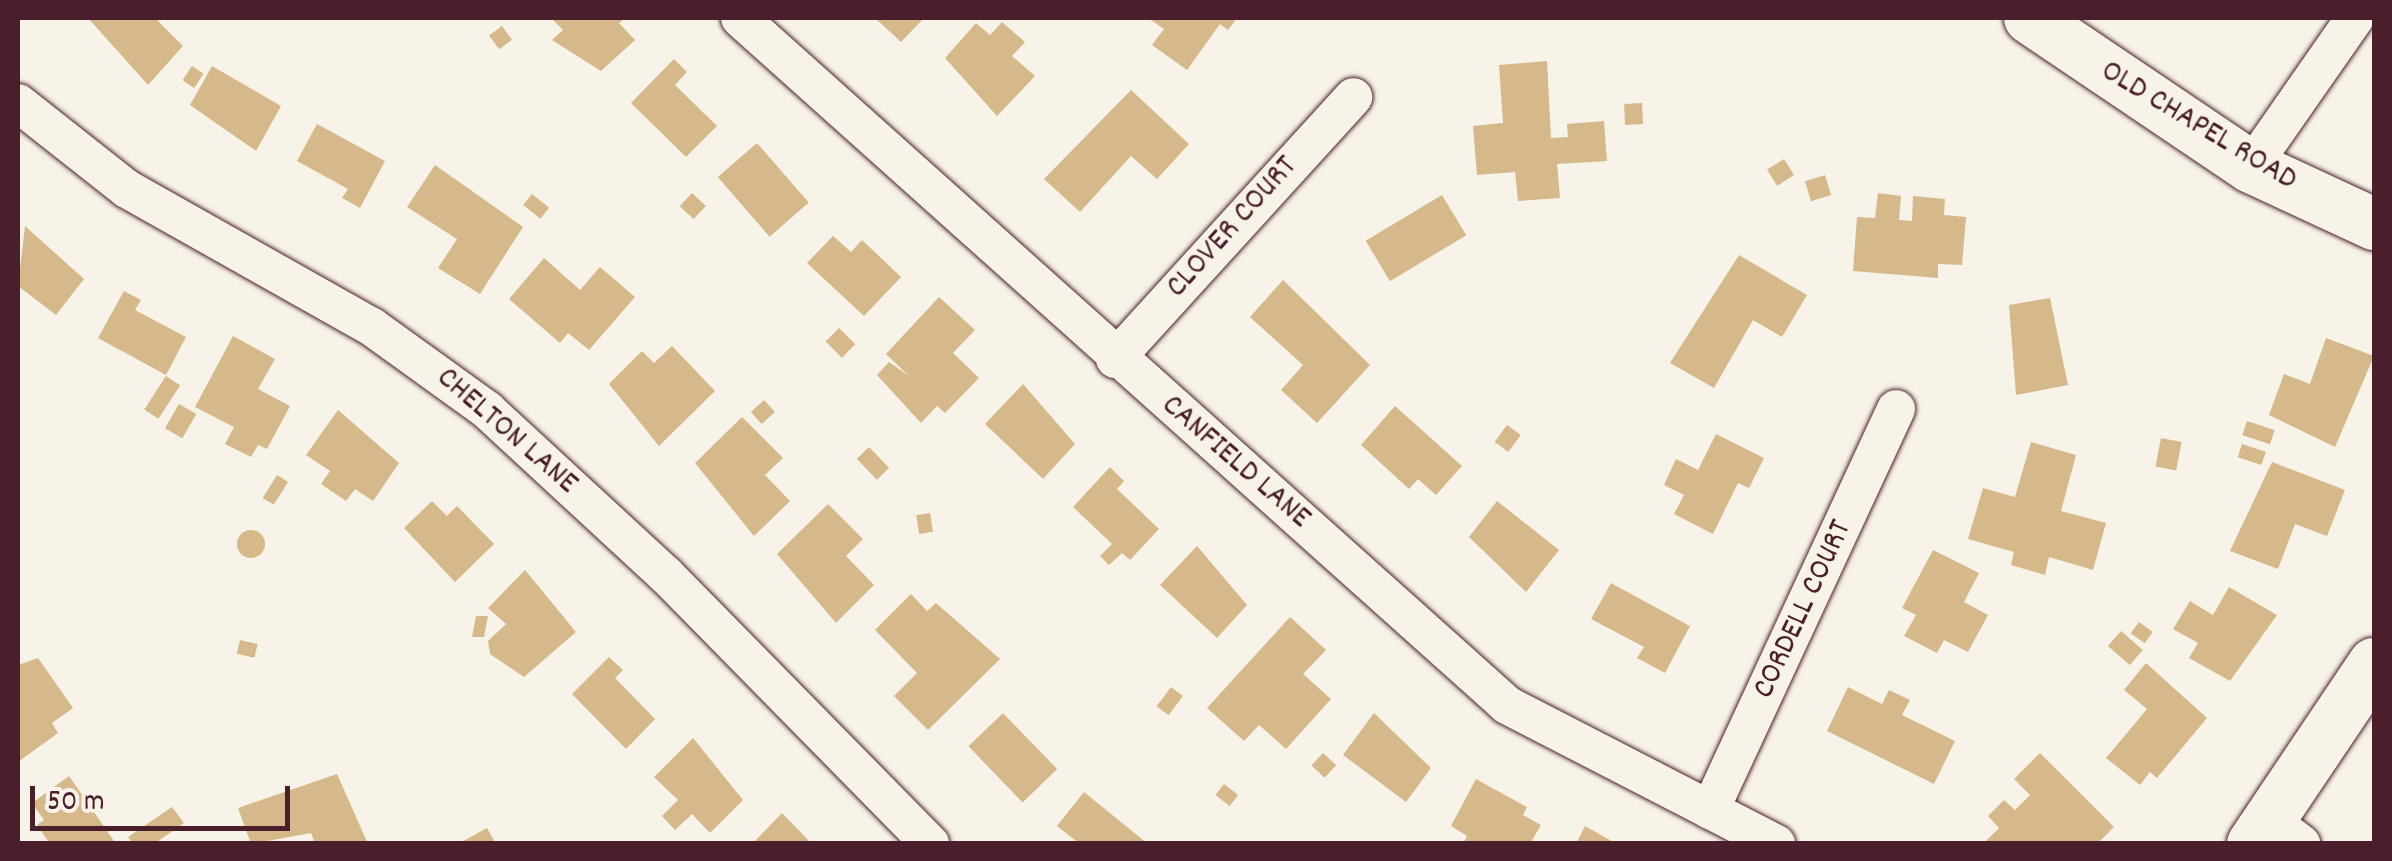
<!DOCTYPE html>
<style>
body{margin:0}
#map{position:relative;width:2392px;height:861px;overflow:hidden;background:#f7f3e8;font-family:Dekko,sans-serif}
div>[style]{position:absolute}
[style*='--x']{left:calc(var(--x)*1px);top:calc(var(--y)*1px);width:calc(var(--w)*1px);rotate:calc(var(--a)*1deg)}
.building>*{inset:0;background:#d6b98a;transform-origin:0 0}
.round{border-radius:50%}
.roads{filter:drop-shadow(0 0 2px #4a1f2b) drop-shadow(0 0 2px #4a1f2b)}
.street>*{height:38px;margin:-19px;padding:0 19px;transform-origin:19px;border-radius:19px;background:#f7f3e8}
.secondary>*{height:52px;margin:-26px;padding:0 26px;transform-origin:26px;border-radius:26px;background:#f7f3e8}
span{translate:-50% -50%;white-space:nowrap;text-align:center;line-height:1.15;-webkit-text-stroke:8px #f7f3e8;paint-order:stroke}
.street-label{font-size:32px;color:#4a1f2b}
.frame{position:absolute;inset:0;border:20px solid #4a1f2b;pointer-events:none}
.scale{position:absolute;left:30px;top:786px;width:260px;height:45px;box-sizing:border-box;border:5px solid #4a1f2b;border-top:0;padding-left:12px;font-size:30px;line-height:35px;white-space:nowrap;color:#4a1f2b;-webkit-text-stroke:8px #f7f3e8;paint-order:stroke}
</style>
<div id="map">
<div class="building">
<i style="clip-path:polygon(88px 18px,155px 18px,183px 46px,148px 85px)"></i>
<i style="clip-path:polygon(551px 18px,625px 18px,619px 23px,635px 40px,601px 71px,552px 40px,563px 30px)"></i>
<i style="clip-path:polygon(875px 18px,924px 18px,901px 42px)"></i>
<i style="clip-path:polygon(1148px 18px,1237px 18px,1228px 30px,1220px 24px,1187px 70px,1152px 45px,1164px 29px)"></i>
<i style="clip-path:polygon(1002px 22px,1025px 42px,1012px 56px,1035px 76px,997px 116px,945px 58px,976px 23px,990px 35px)"></i>
<i style="left:502px;top:26px;width:17px;height:16px;rotate:54deg"></i>
<i style="clip-path:polygon(674px 59px,687px 72px,675px 85px,717px 126px,686px 157px,631px 103px)"></i>
<i style="clip-path:polygon(1547px 61px,1551px 138px,1568px 137px,1567px 124px,1604px 121px,1607px 161px,1557px 164px,1560px 198px,1518px 201px,1515px 172px,1477px 175px,1473px 126px,1503px 123px,1499px 65px)"></i>
<i style="left:192px;top:66px;width:14px;height:17px;rotate:34deg"></i>
<i style="clip-path:polygon(212px 66px,281px 106px,256px 151px,190px 105px)"></i>
<i style="clip-path:polygon(1131px 90px,1189px 144px,1157px 179px,1131px 156px,1080px 212px,1044px 179px)"></i>
<i style="left:1642px;top:103px;width:21px;height:18px;rotate:87deg"></i>
<i style="clip-path:polygon(317px 124px,385px 161px,360px 208px,342px 198px,348px 189px,297px 161px)"></i>
<i style="left:757px;top:143px;width:79px;height:52px;rotate:49deg"></i>
<i style="left:1784px;top:159px;width:19px;height:20px;rotate:58deg"></i>
<i style="clip-path:polygon(435px 165px,523px 227px,480px 294px,438px 268px,457px 239px,407px 207px)"></i>
<i style="left:1825px;top:175px;width:21px;height:21px;rotate:73deg"></i>
<i style="left:692px;top:193px;width:19px;height:18px;rotate:43deg"></i>
<i style="clip-path:polygon(1878px 193px,1901px 196px,1899px 220px,1912px 221px,1913px 196px,1945px 199px,1944px 215px,1966px 217px,1962px 265px,1938px 264px,1938px 278px,1853px 271px,1857px 217px,1875px 218px)"></i>
<i style="left:532px;top:194px;width:22px;height:14px;rotate:39deg"></i>
<i style="left:1442px;top:195px;width:47px;height:89px;rotate:59deg"></i>
<i style="clip-path:polygon(25px 226px,84px 279px,56px 315px,18px 286px)"></i>
<i style="clip-path:polygon(833px 236px,851px 252px,862px 240px,901px 277px,864px 316px,807px 263px)"></i>
<i style="clip-path:polygon(1739px 255px,1807px 295px,1782px 337px,1753px 320px,1714px 388px,1670px 363px)"></i>
<i style="clip-path:polygon(544px 258px,580px 290px,600px 267px,635px 297px,589px 350px,568px 333px,560px 343px,509px 299px)"></i>
<i style="clip-path:polygon(1283px 280px,1370px 365px,1317px 423px,1281px 390px,1303px 365px,1250px 317px)"></i>
<i style="clip-path:polygon(124px 291px,141px 300px,135px 310px,186px 337px,166px 375px,98px 338px)"></i>
<i style="clip-path:polygon(939px 297px,975px 330px,953px 353px,979px 378px,945px 413px,937px 406px,921px 423px,877px 375px,889px 362px,909px 376px,886px 354px)"></i>
<i style="clip-path:polygon(2050px 298px,2068px 385px,2016px 395px,2009px 305px)"></i>
<i style="left:839px;top:328px;width:23px;height:19px;rotate:45deg"></i>
<i style="clip-path:polygon(233px 336px,275px 359px,258px 389px,290px 406px,267px 449px,258px 445px,251px 457px,225px 444px,234px 427px,195px 407px)"></i>
<i style="clip-path:polygon(2326px 338px,2374px 356px,2335px 447px,2269px 415px,2284px 374px,2310px 384px)"></i>
<i style="clip-path:polygon(672px 346px,715px 391px,659px 446px,609px 384px,642px 351px,654px 363px)"></i>
<i style="left:166px;top:376px;width:17px;height:40px;rotate:33deg"></i>
<i style="clip-path:polygon(1023px 384px,1075px 444px,1043px 479px,985px 424px)"></i>
<i style="left:764px;top:400px;width:16px;height:18px;rotate:47deg"></i>
<i style="left:179px;top:404px;width:20px;height:28px;rotate:30deg"></i>
<i style="clip-path:polygon(1395px 406px,1462px 466px,1436px 495px,1418px 479px,1409px 489px,1361px 445px)"></i>
<i style="clip-path:polygon(338px 410px,399px 463px,373px 501px,355px 489px,346px 501px,321px 484px,330px 471px,306px 455px)"></i>
<i style="clip-path:polygon(742px 417px,783px 458px,765px 475px,790px 501px,754px 536px,695px 463px)"></i>
<i style="left:2247px;top:421px;width:29px;height:15px;rotate:18deg"></i>
<i style="left:1507px;top:425px;width:17px;height:21px;rotate:36deg"></i>
<i style="clip-path:polygon(1716px 434px,1764px 458px,1749px 488px,1738px 483px,1713px 534px,1674px 514px,1684px 495px,1664px 485px,1676px 459px,1698px 470px)"></i>
<i style="left:2161px;top:438px;width:21px;height:29px;rotate:11deg"></i>
<i style="clip-path:polygon(2031px 442px,2076px 455px,2061px 511px,2106px 523px,2093px 570px,2049px 557px,2045px 575px,2011px 565px,2014px 552px,1968px 539px,1983px 488px,2015px 497px)"></i>
<i style="left:2242px;top:444px;width:25px;height:14px;rotate:18deg"></i>
<i style="left:869px;top:447px;width:29px;height:17px;rotate:46deg"></i>
<i style="clip-path:polygon(2272px 462px,2345px 490px,2327px 536px,2295px 524px,2278px 569px,2230px 551px)"></i>
<i style="clip-path:polygon(1110px 467px,1124px 481px,1117px 489px,1159px 529px,1130px 560px,1122px 553px,1109px 565px,1100px 556px,1112px 544px,1073px 507px)"></i>
<i style="left:277px;top:475px;width:13px;height:27px;rotate:32deg"></i>
<i style="clip-path:polygon(432px 501px,447px 516px,457px 506px,494px 544px,455px 582px,404px 528px)"></i>
<i style="clip-path:polygon(1497px 501px,1559px 550px,1526px 592px,1469px 537px)"></i>
<i style="clip-path:polygon(828px 504px,863px 539px,846px 556px,874px 585px,836px 623px,777px 554px)"></i>
<i style="left:930px;top:513px;width:19px;height:14px;rotate:81deg"></i>
<i class="round" style="left:237px;top:530px;width:28px;height:28px"></i>
<i style="clip-path:polygon(1197px 546px,1247px 605px,1217px 638px,1160px 585px)"></i>
<i style="clip-path:polygon(1933px 550px,1979px 573px,1964px 602px,1988px 615px,1968px 652px,1944px 640px,1937px 653px,1904px 636px,1916px 615px,1902px 608px)"></i>
<i style="clip-path:polygon(525px 570px,576px 632px,524px 677px,490px 654px,488px 641px,506px 624px,488px 608px)"></i>
<i style="clip-path:polygon(1611px 583px,1690px 626px,1665px 673px,1637px 658px,1644px 647px,1591px 619px)"></i>
<i style="clip-path:polygon(2229px 587px,2277px 615px,2230px 681px,2189px 658px,2198px 643px,2173px 629px,2190px 601px,2213px 615px)"></i>
<i style="clip-path:polygon(911px 594px,927px 611px,936px 603px,1000px 659px,928px 730px,894px 696px,917px 673px,875px 630px)"></i>
<i style="clip-path:polygon(476px 616px,488px 616px,484px 637px,472px 637px)"></i>
<i style="clip-path:polygon(1290px 617px,1326px 650px,1303px 674px,1331px 699px,1286px 749px,1259px 725px,1244px 741px,1207px 708px)"></i>
<i style="left:2139px;top:622px;width:17px;height:14px;rotate:36deg"></i>
<i style="left:2121px;top:631px;width:29px;height:20px;rotate:41deg"></i>
<i style="left:240px;top:640px;width:18px;height:14px;rotate:13deg"></i>
<i style="clip-path:polygon(609px 657px,623px 670px,615px 678px,655px 719px,626px 749px,572px 694px)"></i>
<i style="clip-path:polygon(38px 658px,73px 708px,52px 723px,58px 733px,18px 762px,18px 665px)"></i>
<i style="clip-path:polygon(2146px 663px,2207px 718px,2157px 778px,2150px 772px,2140px 785px,2106px 758px,2147px 709px,2124px 690px)"></i>
<i style="left:1171px;top:687px;width:15px;height:24px;rotate:37deg"></i>
<i style="clip-path:polygon(1848px 687px,1882px 704px,1889px 690px,1910px 700px,1902px 715px,1955px 741px,1934px 784px,1827px 731px)"></i>
<i style="left:1003px;top:713px;width:78px;height:48px;rotate:46deg"></i>
<i style="clip-path:polygon(1374px 713px,1431px 768px,1406px 802px,1343px 755px)"></i>
<i style="clip-path:polygon(693px 738px,743px 800px,710px 833px,692px 814px,675px 830px,662px 816px,678px 800px,654px 777px)"></i>
<i style="left:1323px;top:753px;width:18px;height:17px;rotate:43deg"></i>
<i style="clip-path:polygon(2040px 753px,2114px 827px,2097px 844px,1983px 844px,1999px 828px,1988px 816px,2004px 800px,2015px 810px,2030px 795px,2014px 779px)"></i>
<i style="clip-path:polygon(337px 774px,368px 844px,315px 844px,311px 833px,251px 844px,238px 808px)"></i>
<i style="clip-path:polygon(69px 776px,114px 841px,111px 844px,50px 844px,37px 825px,44px 820px,32px 803px)"></i>
<i style="clip-path:polygon(1476px 779px,1527px 807px,1523px 815px,1541px 825px,1530px 844px,1463px 844px,1467px 836px,1451px 826px)"></i>
<i style="left:1224px;top:784px;width:18px;height:14px;rotate:38deg"></i>
<i style="clip-path:polygon(1084px 792px,1148px 844px,1080px 844px,1057px 826px)"></i>
<i style="clip-path:polygon(172px 807px,184px 823px,154px 844px,133px 844px,128px 837px)"></i>
<i style="clip-path:polygon(782px 813px,812px 844px,752px 844px)"></i>
<i style="clip-path:polygon(1585px 826px,1617px 844px,1576px 844px)"></i>
<i style="clip-path:polygon(487px 828px,496px 844px,458px 844px)"></i>
</div>
<div class="roads">
<div class="street">
<i style="--x:740;--y:18;--w:1030;--a:41.85"></i>
<i style="--x:1507;--y:705;--w:303;--a:27.3"></i>
<i style="--x:18;--y:103;--w:139;--a:38.3"></i>
<i style="--x:127;--y:189;--w:281;--a:29.4"></i>
<i style="--x:372;--y:327;--w:142;--a:35.8"></i>
<i style="--x:487;--y:410;--w:243;--a:42.7"></i>
<i style="--x:666;--y:575;--w:377;--a:45.5"></i>
<i style="--x:2251;--y:167;--w:182;--a:-55.1"></i>
<i style="--x:1115;--y:359;--w:354;--a:-47.7"></i>
<i style="--x:1710;--y:810;--w:442;--a:-65.1"></i>
<i style="--x:2271;--y:821;--w:38;--a:37"></i>
</div>
<div class="secondary">
<i style="--x:2030;--y:18;--w:267;--a:34"></i>
<i style="--x:2251;--y:167;--w:136;--a:24.9"></i>
<i style="--x:2253;--y:844;--w:217;--a:-56.1"></i>
</div>
</div>
<div class="street-label">
<span style="left:2198px;top:127px;rotate:31deg">OLD CHAPEL ROAD</span>
<span style="left:1233px;top:228px;rotate:-48deg">CLOVER COURT</span>
<span style="left:506px;top:432px;rotate:41deg">CHELTON LANE</span>
<span style="left:1235px;top:463px;rotate:41deg">CANFIELD LANE</span>
<span style="left:1804px;top:610px;rotate:-65deg">CORDELL COURT</span>
</div>
<div class="frame"></div>
<div class="scale">50 m</div>
</div>
